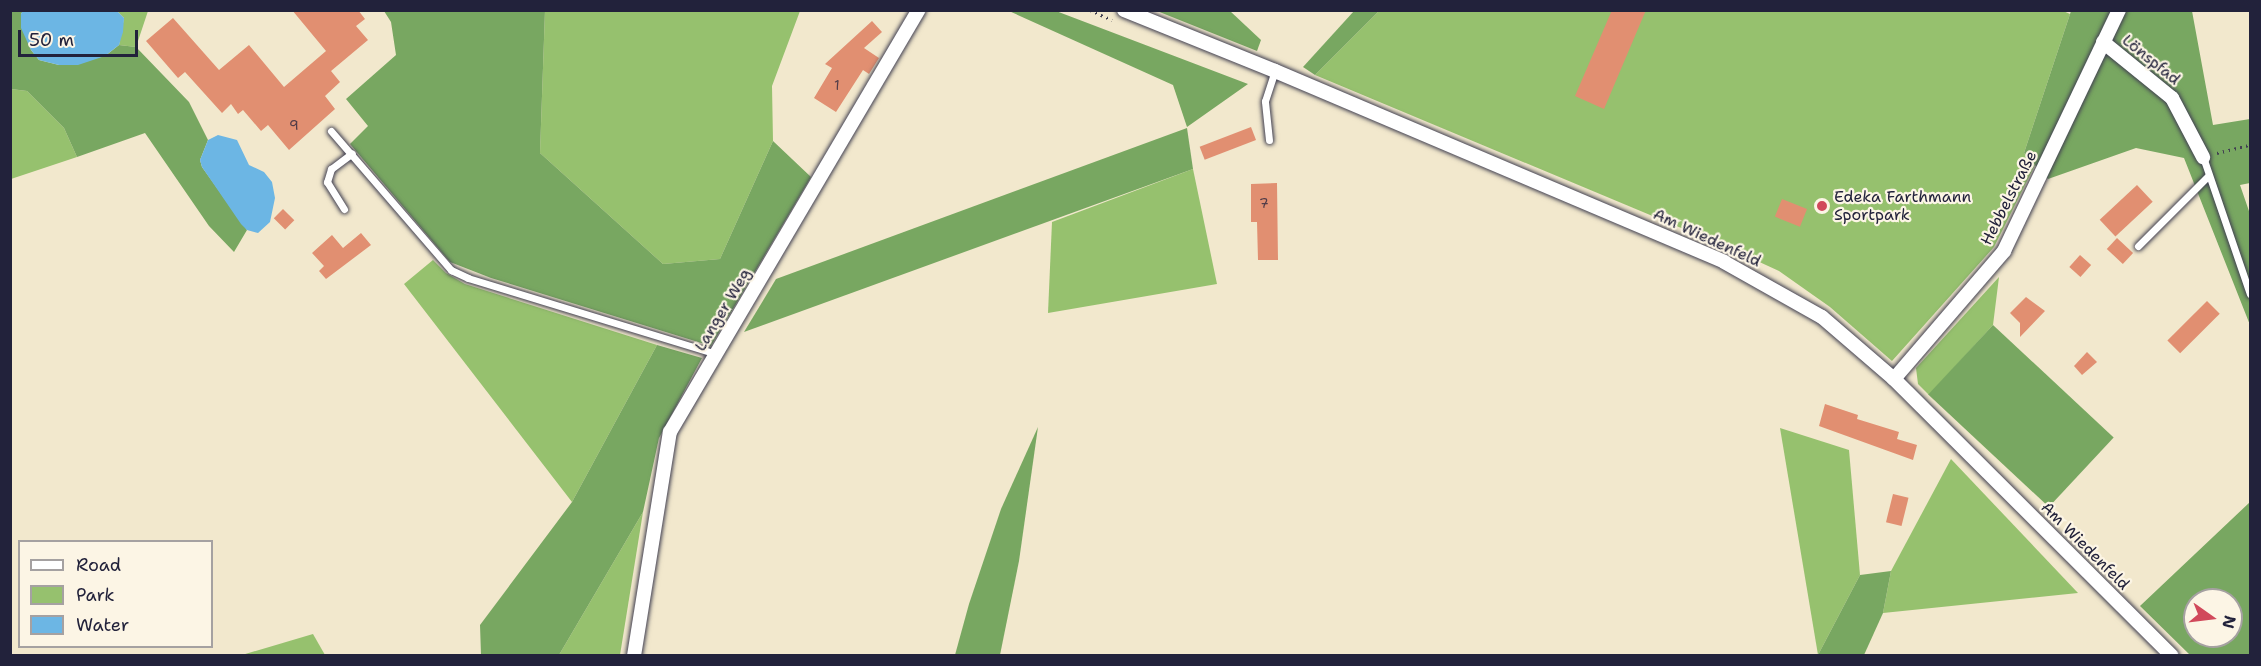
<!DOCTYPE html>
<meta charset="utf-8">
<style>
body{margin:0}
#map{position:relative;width:2261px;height:666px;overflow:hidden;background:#f2e8cd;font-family:"Shantell Sans",sans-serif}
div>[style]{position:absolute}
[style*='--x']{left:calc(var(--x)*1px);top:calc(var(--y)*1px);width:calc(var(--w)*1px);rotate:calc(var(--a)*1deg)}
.green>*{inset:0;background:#96c16e}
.forest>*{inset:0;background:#78a761;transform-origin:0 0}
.water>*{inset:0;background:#6cb6e4}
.building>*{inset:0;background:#e18f71;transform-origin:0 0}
.path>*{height:3px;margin-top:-1.5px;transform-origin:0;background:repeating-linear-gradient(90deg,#414051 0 1.5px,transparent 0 6px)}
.roads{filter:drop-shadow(0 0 2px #414051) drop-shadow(0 0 2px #414051)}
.lane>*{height:7px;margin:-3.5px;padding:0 3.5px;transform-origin:3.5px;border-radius:3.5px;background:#fff}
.street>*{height:14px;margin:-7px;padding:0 7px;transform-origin:7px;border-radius:7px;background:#fff}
.dots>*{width:16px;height:16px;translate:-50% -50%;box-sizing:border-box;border:3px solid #fcf5e5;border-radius:50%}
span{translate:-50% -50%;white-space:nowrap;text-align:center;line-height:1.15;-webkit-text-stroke:4.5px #fcf5e5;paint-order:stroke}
.number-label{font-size:14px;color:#523d48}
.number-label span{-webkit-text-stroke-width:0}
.street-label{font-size:16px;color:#22223b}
.poi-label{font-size:16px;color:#22223b}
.left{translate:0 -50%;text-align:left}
.frame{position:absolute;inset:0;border:12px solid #22223b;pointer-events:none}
.legend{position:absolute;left:18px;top:540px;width:195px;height:108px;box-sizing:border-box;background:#fcf5e5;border:2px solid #a5a1a1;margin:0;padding:8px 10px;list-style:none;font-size:18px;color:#22223b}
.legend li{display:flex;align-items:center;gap:12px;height:30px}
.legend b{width:30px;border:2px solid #a5a1a1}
.north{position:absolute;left:2183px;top:588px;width:60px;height:60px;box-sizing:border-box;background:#fcf5e5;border:2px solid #a5a1a1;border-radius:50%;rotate:104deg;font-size:16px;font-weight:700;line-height:24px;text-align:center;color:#22223b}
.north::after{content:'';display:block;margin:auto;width:21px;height:27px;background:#d1495b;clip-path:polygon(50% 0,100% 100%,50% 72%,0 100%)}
.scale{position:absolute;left:18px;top:30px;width:120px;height:27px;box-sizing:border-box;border:3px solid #22223b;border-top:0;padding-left:8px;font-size:18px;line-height:21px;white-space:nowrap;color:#22223b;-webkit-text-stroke:4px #fcf5e5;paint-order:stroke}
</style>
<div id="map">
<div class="green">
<i style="clip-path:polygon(2061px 10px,2070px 14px,2024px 153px,2035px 165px,1994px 247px,1892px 361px,1830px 307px,1779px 271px,1729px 248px,1315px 75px,1379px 11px)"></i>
<i style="clip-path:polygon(117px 11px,148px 11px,136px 47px,119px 45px,124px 18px)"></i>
<i style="clip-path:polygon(545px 11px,800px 11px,772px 86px,773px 141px,720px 259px,663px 264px,540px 153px)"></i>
<i style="clip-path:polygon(11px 89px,27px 91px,64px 128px,77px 157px,11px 179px)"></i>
<i style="clip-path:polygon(1193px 169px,1217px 284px,1048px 313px,1052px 222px)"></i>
<i style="clip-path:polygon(433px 260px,446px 273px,465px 284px,657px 345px,572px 502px,404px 284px)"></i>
<i style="clip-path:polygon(1999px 277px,1993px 325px,1929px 395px,1918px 384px,1916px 368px)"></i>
<i style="clip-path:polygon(1780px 428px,1849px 450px,1860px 575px,1818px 655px)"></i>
<i style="clip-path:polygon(1951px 459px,2078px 593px,1883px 613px,1891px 571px)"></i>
<i style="clip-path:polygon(643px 512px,620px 655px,559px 655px)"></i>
<i style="clip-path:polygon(313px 634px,325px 655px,242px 655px)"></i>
</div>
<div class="forest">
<i style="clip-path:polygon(11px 11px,23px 11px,21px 14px,31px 50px,39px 60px,59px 65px,105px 56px,119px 45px,136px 47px,189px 102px,208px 140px,200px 160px,202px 167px,247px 230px,234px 252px,209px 226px,145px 133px,77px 157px,64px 128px,27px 91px,11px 89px)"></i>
<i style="clip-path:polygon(384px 11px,545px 11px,540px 153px,663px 264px,720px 259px,773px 141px,811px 177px,711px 346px,491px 278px,450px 262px,350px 144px,368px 126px,346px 99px,396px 55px,391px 22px)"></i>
<i style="clip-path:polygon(1009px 11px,1056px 11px,1248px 84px,1187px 127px,1173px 85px)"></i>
<i style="clip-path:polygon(1157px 11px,1230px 11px,1261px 40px,1257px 51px)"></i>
<i style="clip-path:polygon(1354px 11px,1379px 11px,1315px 75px,1303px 67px)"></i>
<i style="clip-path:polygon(2071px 11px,2192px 11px,2213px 125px,2250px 119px,2250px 183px,2240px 185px,2250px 214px,2250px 325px,2184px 158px,2136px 148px,2048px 179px,2024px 153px)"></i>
<i style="clip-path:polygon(1187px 128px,1193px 169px,744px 332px,776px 279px)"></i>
<i style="left:1993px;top:325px;width:165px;height:95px;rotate:43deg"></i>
<i style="clip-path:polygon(657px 345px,702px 358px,659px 438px,643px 512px,559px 655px,481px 655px,480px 625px,572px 502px)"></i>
<i style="clip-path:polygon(1038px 427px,1019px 561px,1000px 655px,955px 655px,969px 604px,1001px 509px)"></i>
<i style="clip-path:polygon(evenodd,2250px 502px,2250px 655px,2190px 655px,2140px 606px,2250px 502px,2195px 600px,2231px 600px,2231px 636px,2195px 636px,2195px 600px)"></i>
<i style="clip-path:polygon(1891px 571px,1883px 613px,1864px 655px,1818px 655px,1860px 575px)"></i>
</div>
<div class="water">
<i style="clip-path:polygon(23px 10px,117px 11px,124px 18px,123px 32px,119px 45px,105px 56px,78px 65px,59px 65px,39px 60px,31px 50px,21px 28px,21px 14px)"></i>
<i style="clip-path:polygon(218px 135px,237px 140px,249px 165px,264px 172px,272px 182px,275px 198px,270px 222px,258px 233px,247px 230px,241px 224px,202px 167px,200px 160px,208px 140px)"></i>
</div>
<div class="building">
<i style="clip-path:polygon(292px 10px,358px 10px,365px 19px,356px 26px,368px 40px,331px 71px,340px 82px,325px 96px,335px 109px,289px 150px,268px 125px,261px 131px,243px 110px,238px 114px,231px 104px,222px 113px,185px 72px,178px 78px,146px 41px,173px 18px,219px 70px,249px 45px,284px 87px,326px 51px)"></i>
<i style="clip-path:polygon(1612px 10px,1646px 10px,1604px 109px,1575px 96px)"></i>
<i style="clip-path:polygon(872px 21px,882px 32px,864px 48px,879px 58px,869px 74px,863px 70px,836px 112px,814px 98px,832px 68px,825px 64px)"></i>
<i style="left:1251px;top:127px;width:14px;height:55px;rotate:69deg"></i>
<i style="clip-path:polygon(1277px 183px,1278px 260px,1258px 260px,1257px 222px,1251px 222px,1251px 184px)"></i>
<i style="left:2137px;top:185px;width:23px;height:51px;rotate:47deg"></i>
<i style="left:1782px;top:199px;width:27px;height:19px;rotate:22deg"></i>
<i style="left:283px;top:209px;width:16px;height:13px;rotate:45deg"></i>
<i style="clip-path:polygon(361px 233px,371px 245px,326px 279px,319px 271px,324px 266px,312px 253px,332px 235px,343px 248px)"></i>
<i style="left:2117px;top:238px;width:22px;height:15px;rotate:43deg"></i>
<i style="left:2080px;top:255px;width:15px;height:16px;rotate:42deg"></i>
<i style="clip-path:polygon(2026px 297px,2045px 311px,2020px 337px,2020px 323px,2010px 313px)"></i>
<i style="left:2207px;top:301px;width:18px;height:56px;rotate:45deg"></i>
<i style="clip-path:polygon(2087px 352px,2097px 362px,2082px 375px,2074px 366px)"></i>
<i style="clip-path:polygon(1825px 404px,1858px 415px,1857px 419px,1899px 432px,1897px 439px,1917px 445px,1913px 460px,1819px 426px)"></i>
<i style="left:1893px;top:494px;width:16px;height:29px;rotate:14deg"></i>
</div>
<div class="path">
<i style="--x:1090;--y:10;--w:24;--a:24"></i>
<i style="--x:2217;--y:153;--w:34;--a:-14"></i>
</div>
<div class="roads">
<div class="lane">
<i style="--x:331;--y:131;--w:184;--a:49.2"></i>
<i style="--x:451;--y:270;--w:19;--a:25"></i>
<i style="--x:468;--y:278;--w:259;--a:17"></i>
<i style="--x:1269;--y:140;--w:39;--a:-96"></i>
<i style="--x:1265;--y:101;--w:32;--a:-72"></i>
<i style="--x:2203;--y:157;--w:145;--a:71.1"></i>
<i style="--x:344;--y:209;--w:32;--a:-122"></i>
<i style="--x:327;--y:182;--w:14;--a:-73"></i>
<i style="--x:331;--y:169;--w:26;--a:-37"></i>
<i style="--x:2138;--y:246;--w:100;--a:-45"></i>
</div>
<div class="street">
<i style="--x:1124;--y:10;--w:163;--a:22"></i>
<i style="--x:1275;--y:71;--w:488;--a:23"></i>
<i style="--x:1724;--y:262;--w:112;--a:29.3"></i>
<i style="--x:1822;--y:317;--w:95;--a:40.7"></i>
<i style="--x:1894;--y:379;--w:392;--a:44.9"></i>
<i style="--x:2103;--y:42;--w:89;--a:39.1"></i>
<i style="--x:2172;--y:98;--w:67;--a:62.3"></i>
<i style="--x:1894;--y:379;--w:169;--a:-49.3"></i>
<i style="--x:2004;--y:251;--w:267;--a:-64.5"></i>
<i style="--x:634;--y:656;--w:227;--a:-80.9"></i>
<i style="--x:670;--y:432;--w:490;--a:-59.5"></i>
</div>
</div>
<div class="dots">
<i style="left:1822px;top:206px;background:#d1495b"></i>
</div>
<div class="number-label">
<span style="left:837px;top:85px">1</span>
<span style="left:294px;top:125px">9</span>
<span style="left:1264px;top:203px">7</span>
</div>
<div class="street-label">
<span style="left:2151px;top:60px;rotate:39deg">Lönspfad</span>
<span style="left:2009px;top:198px;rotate:-63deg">Hebbelstraße</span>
<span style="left:1707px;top:238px;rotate:25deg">Am Wiedenfeld</span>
<span style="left:723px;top:310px;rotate:-59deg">Langer Weg</span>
<span style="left:2085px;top:546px;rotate:45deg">Am Wiedenfeld</span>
</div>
<div class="poi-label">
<span class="left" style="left:1834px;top:206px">Edeka Farthmann<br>Sportpark</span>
</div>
<div class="frame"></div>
<ul class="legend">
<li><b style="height:8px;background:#fff"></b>Road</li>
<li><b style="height:16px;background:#96c16e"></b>Park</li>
<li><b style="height:16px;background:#6cb6e4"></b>Water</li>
</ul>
<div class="north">N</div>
<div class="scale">50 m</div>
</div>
